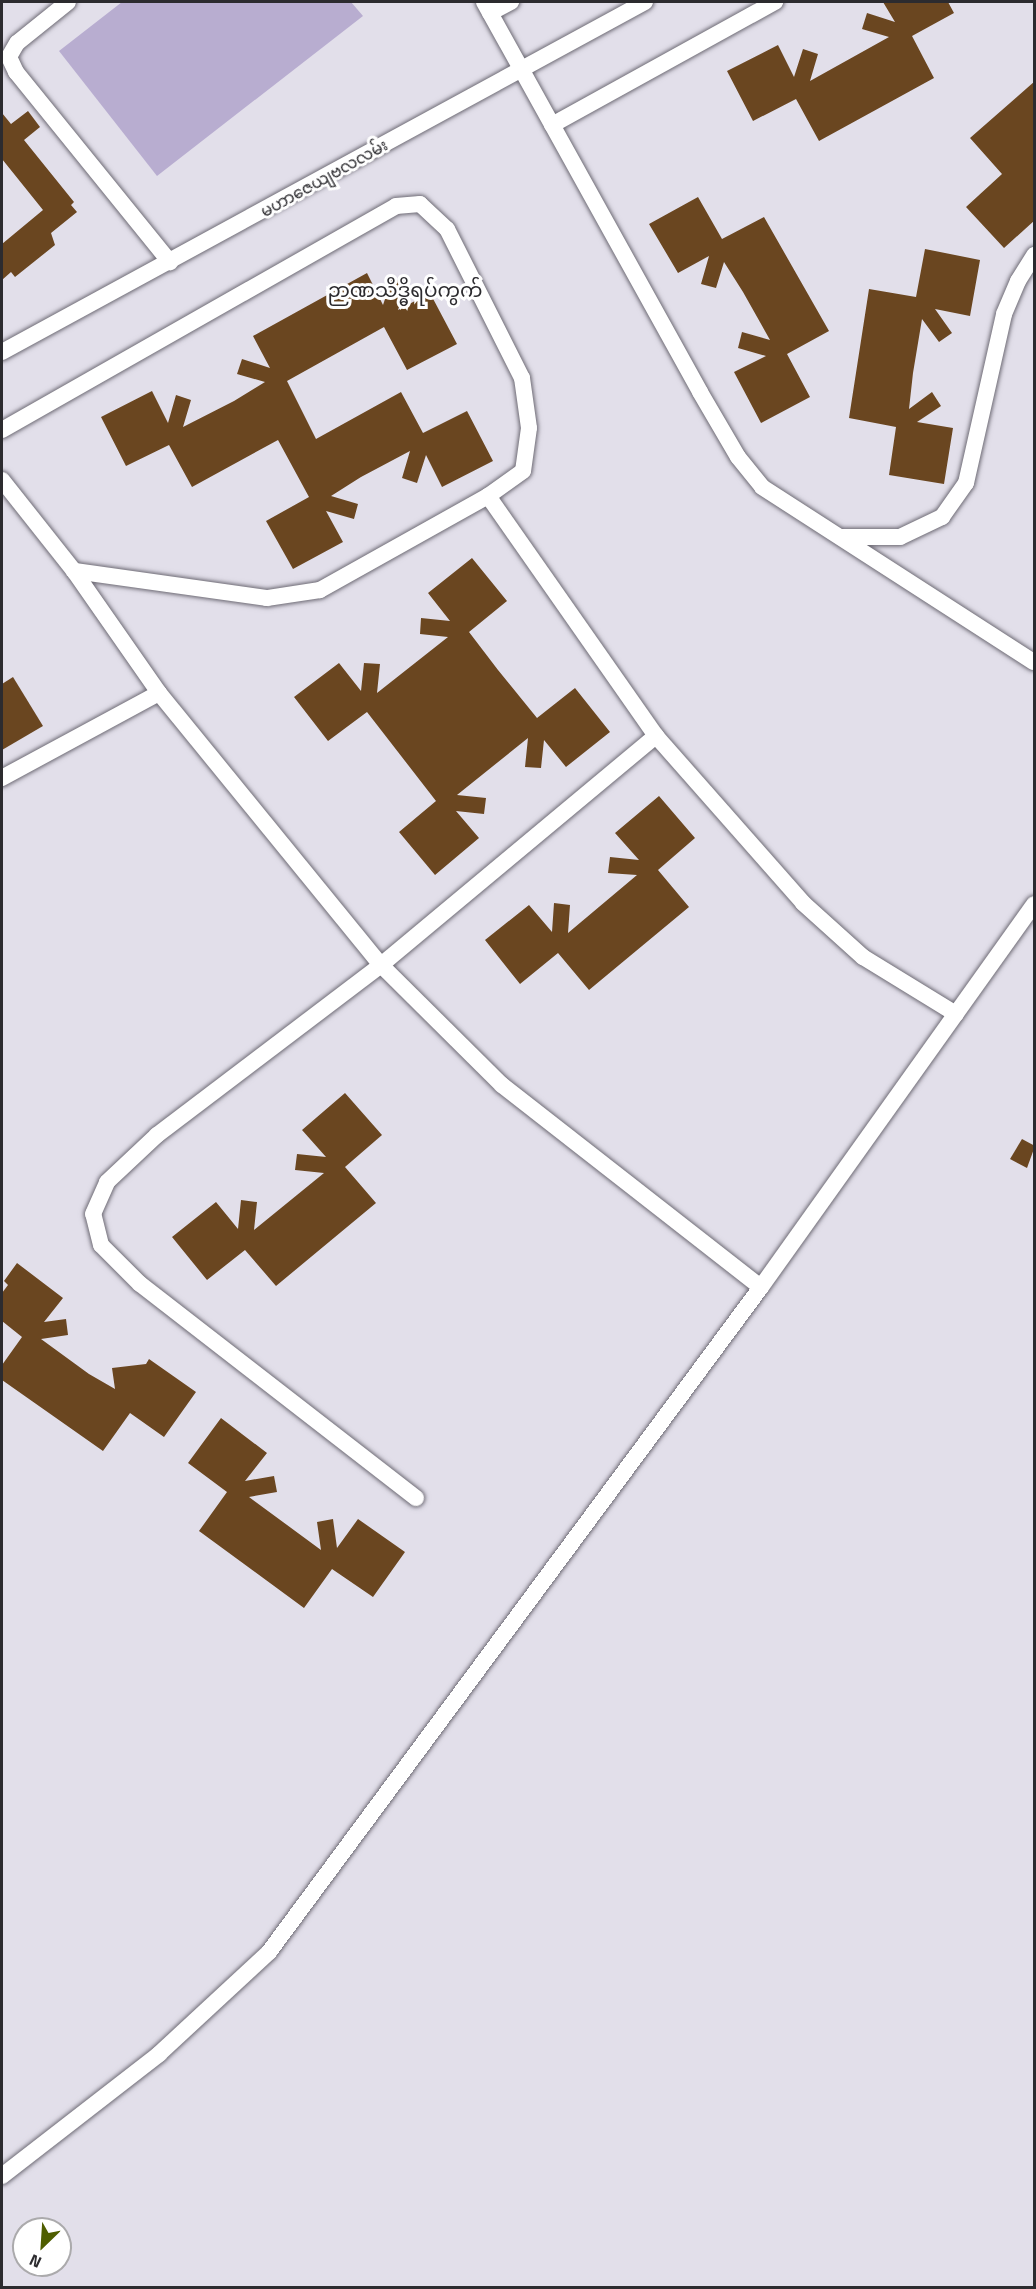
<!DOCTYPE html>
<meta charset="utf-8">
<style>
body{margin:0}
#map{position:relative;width:1036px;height:2289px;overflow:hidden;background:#e2dfea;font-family:"Titillium Web","Noto Sans Myanmar",sans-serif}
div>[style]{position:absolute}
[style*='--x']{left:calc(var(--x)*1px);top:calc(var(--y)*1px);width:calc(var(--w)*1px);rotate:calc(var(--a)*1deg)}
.green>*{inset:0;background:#b8add0}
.building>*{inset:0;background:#6a4620}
.roads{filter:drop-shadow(0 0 2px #6e6b75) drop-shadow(0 0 2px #6e6b75)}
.minor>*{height:16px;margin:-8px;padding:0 8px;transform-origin:8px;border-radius:8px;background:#fff}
span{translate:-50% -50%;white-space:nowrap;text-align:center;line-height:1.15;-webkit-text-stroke:6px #fff;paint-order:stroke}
.street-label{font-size:16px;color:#2c2b2f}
.quarter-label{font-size:20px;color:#2c2b2f}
.frame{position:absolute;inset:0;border:3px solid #2c2b2f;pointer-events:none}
.north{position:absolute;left:12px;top:2217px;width:60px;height:60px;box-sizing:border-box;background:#fff;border:2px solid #abaaac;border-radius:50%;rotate:205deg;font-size:16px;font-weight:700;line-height:24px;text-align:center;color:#2c2b2f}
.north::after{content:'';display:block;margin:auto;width:21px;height:27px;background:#4f5e00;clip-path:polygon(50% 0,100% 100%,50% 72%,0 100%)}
</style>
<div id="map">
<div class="green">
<i style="clip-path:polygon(122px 2px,351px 2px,363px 16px,157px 176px,59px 51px)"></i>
</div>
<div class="building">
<i style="clip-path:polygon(883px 2px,948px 2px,954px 13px,912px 36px,934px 78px,819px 141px,796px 99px,753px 121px,727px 71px,778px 45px,794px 77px,803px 49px,818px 54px,810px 81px,889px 37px,862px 29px,867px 13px,895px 22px)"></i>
<i style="clip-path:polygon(1035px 81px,1035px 220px,1004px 248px,966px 207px,1002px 174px,970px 138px)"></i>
<i style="clip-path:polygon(28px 111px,40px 127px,24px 140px,74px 202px,71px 205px,77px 212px,51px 233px,55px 245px,15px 277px,11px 272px,2px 280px,2px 244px,43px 210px,2px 159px,2px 113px,11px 124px)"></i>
<i style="clip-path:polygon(698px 197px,722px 239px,764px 217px,829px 331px,787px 354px,810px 397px,761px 423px,734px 372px,766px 356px,738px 348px,742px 332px,770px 340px,743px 292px,724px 262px,716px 288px,701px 284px,709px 256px,678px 273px,649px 224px)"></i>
<i style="clip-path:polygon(925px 249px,980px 260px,970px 316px,935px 309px,952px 333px,939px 342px,922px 319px,913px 373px,909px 409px,932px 392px,941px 406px,917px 422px,953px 428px,944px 484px,889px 475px,896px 427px,849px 418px,869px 289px,916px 297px)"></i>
<i style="clip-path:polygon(367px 273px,383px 305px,392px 278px,407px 283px,398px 310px,430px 293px,457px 344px,407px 370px,384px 327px,287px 381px,316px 439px,401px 392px,423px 433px,467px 411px,493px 461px,442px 487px,426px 455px,417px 483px,402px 478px,410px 451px,361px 477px,331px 496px,358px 504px,354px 519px,326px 511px,343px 542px,293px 569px,266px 521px,309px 497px,278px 440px,192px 487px,169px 445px,126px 466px,101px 417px,152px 391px,168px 423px,176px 395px,191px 400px,183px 427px,234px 401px,265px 382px,237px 374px,242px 359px,270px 368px,253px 336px)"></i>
<i style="clip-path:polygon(472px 558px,507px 601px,469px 632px,498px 670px,537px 718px,575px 688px,610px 732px,566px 767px,544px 740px,541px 768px,525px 767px,528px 738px,457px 795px,486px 798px,484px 814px,456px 811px,479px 838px,435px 875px,399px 832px,436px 801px,367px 712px,328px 741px,294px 697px,339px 663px,361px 691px,364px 663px,380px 664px,377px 693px,448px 637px,420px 634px,421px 618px,450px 621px,428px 593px)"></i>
<i style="clip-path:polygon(13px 677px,43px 726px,2px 750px,2px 684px)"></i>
<i style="clip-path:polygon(659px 796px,695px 838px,658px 870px,689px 907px,589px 990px,558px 953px,520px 984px,485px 940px,529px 905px,552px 932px,554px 903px,570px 905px,568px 933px,637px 875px,608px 873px,610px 857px,639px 860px,615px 833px)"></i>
<i style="clip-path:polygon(345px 1093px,382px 1135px,345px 1167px,376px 1203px,276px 1286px,245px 1250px,207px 1280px,172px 1237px,216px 1202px,238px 1229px,241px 1200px,257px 1202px,254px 1230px,324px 1173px,295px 1170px,297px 1154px,326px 1157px,302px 1130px)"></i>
<i style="clip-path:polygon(1022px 1139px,1035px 1146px,1027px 1168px,1010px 1159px)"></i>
<i style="clip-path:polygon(17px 1263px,63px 1298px,44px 1322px,66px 1319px,68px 1335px,41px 1339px,89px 1374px,115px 1389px,112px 1368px,146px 1364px,149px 1359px,196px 1392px,164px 1437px,130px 1413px,103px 1451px,2px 1380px,2px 1365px,22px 1337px,2px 1321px,2px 1293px,8px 1285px,4px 1281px)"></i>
<i style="clip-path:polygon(221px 1418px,267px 1453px,245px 1481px,274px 1476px,277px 1492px,249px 1497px,321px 1550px,317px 1522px,333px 1519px,337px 1548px,358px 1519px,405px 1552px,373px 1597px,332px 1569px,304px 1608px,199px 1531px,227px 1492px,188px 1463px)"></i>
</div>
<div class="roads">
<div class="minor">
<i style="--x:68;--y:2;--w:65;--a:141.2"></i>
<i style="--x:17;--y:43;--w:16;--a:120"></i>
<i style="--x:9;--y:57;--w:17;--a:65"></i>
<i style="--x:16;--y:72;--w:245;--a:51"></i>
<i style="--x:484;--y:2;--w:446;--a:61"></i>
<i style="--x:700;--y:392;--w:75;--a:59.7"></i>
<i style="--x:738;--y:457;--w:38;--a:51"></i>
<i style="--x:762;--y:487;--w:323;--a:32.8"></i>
<i style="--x:490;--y:13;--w:24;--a:-28"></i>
<i style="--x:552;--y:125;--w:255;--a:-28.9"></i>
<i style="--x:2;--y:352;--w:732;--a:-28.56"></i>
<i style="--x:2;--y:430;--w:453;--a:-29.6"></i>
<i style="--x:396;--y:206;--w:24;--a:-5"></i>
<i style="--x:420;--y:204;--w:37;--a:43"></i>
<i style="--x:447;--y:229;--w:167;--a:63.3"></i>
<i style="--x:522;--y:378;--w:50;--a:82"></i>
<i style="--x:529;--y:428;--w:43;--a:97.9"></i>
<i style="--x:523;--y:471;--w:43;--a:144.5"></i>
<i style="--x:488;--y:496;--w:193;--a:150.8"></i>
<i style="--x:320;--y:590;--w:54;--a:171.4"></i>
<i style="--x:267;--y:598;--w:195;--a:-172"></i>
<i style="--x:2;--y:480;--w:116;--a:51.6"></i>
<i style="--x:74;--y:571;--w:149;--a:55.1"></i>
<i style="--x:159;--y:693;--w:179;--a:151.6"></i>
<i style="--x:488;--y:496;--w:293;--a:55"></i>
<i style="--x:656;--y:736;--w:222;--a:48.6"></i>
<i style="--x:803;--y:903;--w:81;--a:42"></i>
<i style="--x:863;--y:957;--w:109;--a:31.5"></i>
<i style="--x:841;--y:537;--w:59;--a:0"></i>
<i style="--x:900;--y:537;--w:47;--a:-25.5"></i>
<i style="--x:942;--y:517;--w:42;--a:-54.8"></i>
<i style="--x:966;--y:483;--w:173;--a:-77.3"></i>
<i style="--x:1004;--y:314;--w:36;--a:-67"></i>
<i style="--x:1018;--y:281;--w:31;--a:-58"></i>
<i style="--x:159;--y:693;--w:351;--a:50.8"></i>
<i style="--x:381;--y:965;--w:170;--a:44.8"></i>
<i style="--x:502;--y:1085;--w:328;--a:38"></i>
<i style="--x:416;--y:1498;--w:349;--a:-142.2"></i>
<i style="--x:140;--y:1284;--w:55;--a:-135"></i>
<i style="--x:101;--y:1245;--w:32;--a:-104"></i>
<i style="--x:93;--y:1214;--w:35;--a:-66"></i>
<i style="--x:107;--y:1182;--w:69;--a:-43.2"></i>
<i style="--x:157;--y:1135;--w:281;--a:-37.2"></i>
<i style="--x:381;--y:965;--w:358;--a:-39.8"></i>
<i style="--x:2;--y:2176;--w:199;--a:-37.8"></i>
<i style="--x:159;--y:2054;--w:150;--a:-42.8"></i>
<i style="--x:269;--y:1952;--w:827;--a:-53.5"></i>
<i style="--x:761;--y:1287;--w:470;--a:-54.5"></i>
</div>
</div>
<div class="street-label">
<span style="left:324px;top:178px;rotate:-29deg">မဟာဇေယျဗလလမ်း</span>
</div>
<div class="quarter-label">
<span style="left:405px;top:289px">ဉာဏသိဒ္ဓိရပ်ကွက်</span>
</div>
<div class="frame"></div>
<div class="north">N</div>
</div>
